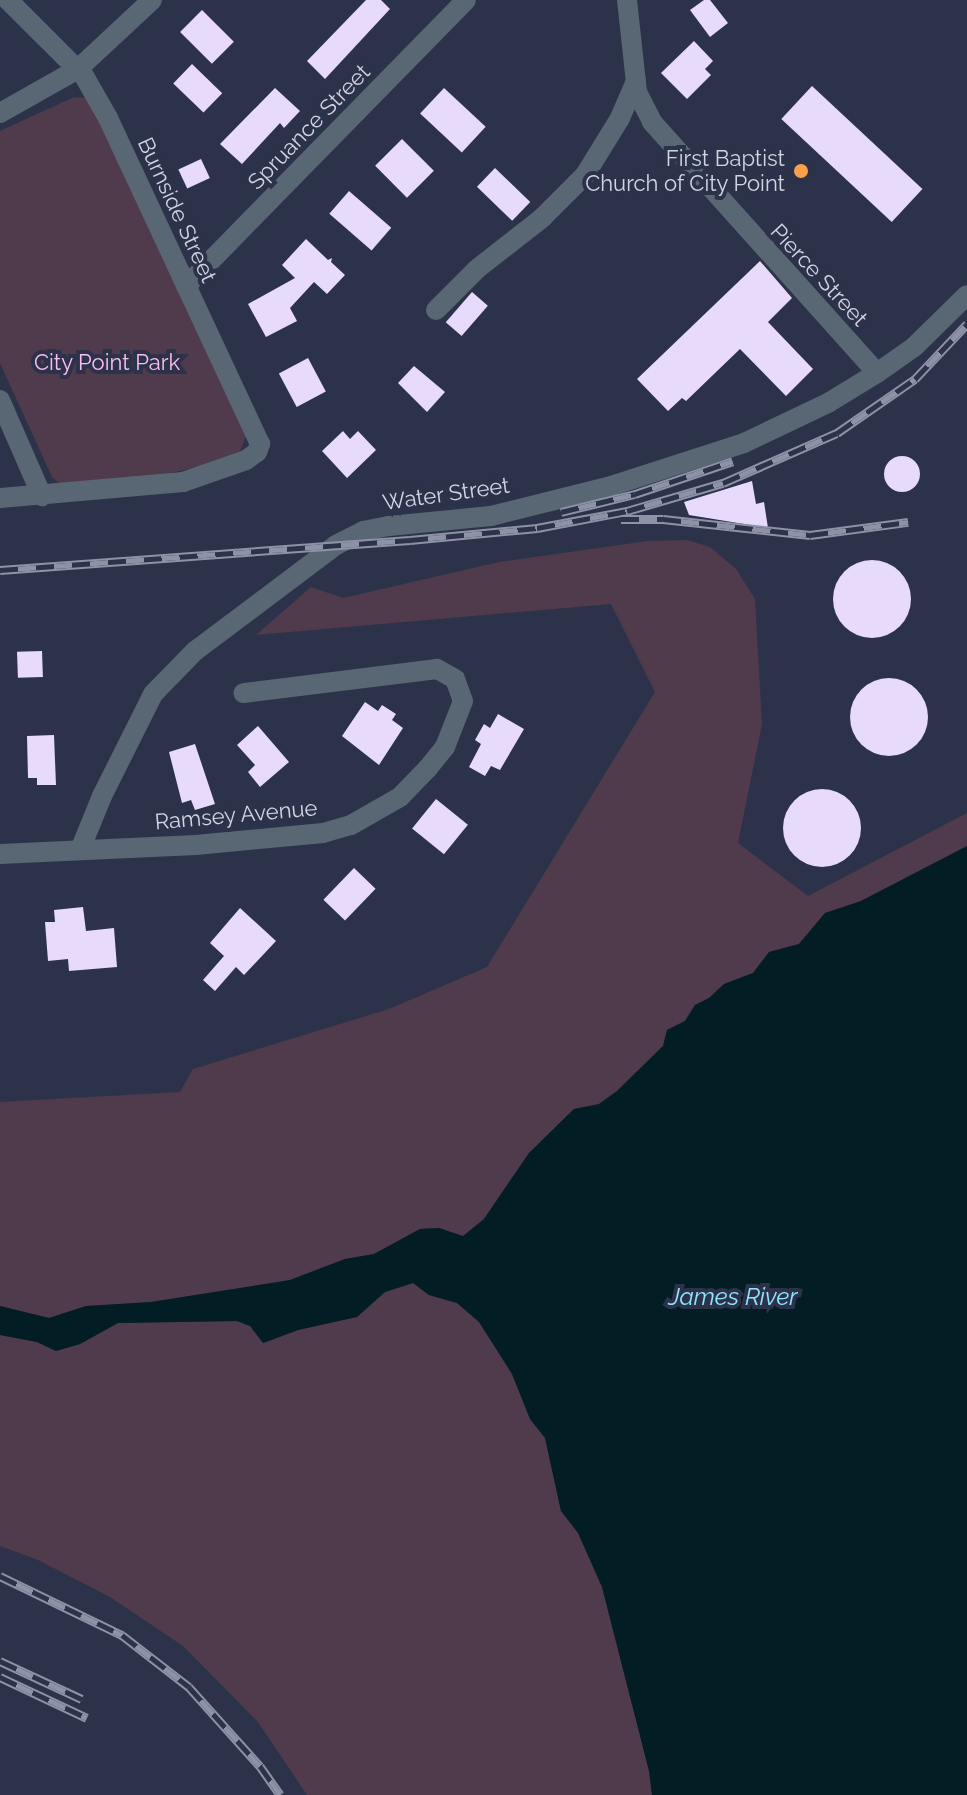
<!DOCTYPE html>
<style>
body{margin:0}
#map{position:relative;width:967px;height:1795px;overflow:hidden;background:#2d324b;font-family:Raleway,sans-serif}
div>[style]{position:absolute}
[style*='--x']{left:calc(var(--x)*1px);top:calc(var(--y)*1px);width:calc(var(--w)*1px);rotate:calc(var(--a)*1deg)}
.green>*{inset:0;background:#4f3b4b}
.water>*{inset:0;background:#021d24}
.building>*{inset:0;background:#e7dafb;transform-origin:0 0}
.round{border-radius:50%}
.minor>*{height:20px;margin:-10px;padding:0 10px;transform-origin:10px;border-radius:10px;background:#586773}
.rail>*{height:9px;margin-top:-4.5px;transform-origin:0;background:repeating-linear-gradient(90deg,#2d324b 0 18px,#8e92a6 0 36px);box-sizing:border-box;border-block:2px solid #8e92a6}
.dots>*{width:22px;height:22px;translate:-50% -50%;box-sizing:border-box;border:4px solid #2d324b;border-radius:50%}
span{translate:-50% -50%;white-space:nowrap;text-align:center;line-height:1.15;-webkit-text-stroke:8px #2d324b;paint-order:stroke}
.street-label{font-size:22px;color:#d0d4e3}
.poi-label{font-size:22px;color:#d0d4e3}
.right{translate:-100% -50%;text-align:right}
.park-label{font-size:22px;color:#f8beed}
.water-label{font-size:24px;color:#8fe6fd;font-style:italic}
</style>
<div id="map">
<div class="green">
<i style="clip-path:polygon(74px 97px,86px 98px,94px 105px,247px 433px,238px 457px,167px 474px,62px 486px,52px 477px,0 363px,0 131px)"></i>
<i style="clip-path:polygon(687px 540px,710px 547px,736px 569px,755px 599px,762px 724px,738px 843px,808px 896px,967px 813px,967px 846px,861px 901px,825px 913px,799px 944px,769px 952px,753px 973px,724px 984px,709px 998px,695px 1005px,685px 1021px,667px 1030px,663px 1046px,617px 1091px,599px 1104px,574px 1109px,529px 1153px,484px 1219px,463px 1237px,439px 1228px,420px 1229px,374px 1254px,345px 1259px,290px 1280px,151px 1302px,86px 1306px,49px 1318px,0 1306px,0 1102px,180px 1092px,193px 1069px,389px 1009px,487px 967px,655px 692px,611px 604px,256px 635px,311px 587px,343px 598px,499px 562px,648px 541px)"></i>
<i style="clip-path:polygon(413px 1283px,429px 1295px,457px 1303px,479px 1322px,512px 1374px,530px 1419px,545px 1438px,561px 1511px,578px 1532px,602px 1587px,649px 1771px,652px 1795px,307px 1795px,258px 1722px,183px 1646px,110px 1597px,38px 1560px,0 1546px,0 1335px,37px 1342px,56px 1351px,80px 1344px,118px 1323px,237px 1321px,250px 1326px,264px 1343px,298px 1330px,357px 1317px,385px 1292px)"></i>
</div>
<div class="water">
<i style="clip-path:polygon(967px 846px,967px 1795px,652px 1795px,649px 1771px,602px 1587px,578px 1533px,561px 1511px,545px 1438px,530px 1419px,512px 1374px,479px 1322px,457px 1303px,429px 1295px,413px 1283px,385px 1292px,357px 1317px,298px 1330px,263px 1343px,250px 1326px,237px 1321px,118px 1323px,80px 1344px,56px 1351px,37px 1342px,0 1335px,0 1306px,49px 1318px,86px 1306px,151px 1302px,290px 1280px,345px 1259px,374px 1254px,420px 1229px,439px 1228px,463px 1236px,484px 1219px,529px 1153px,574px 1109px,599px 1104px,617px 1091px,663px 1046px,667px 1030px,685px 1021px,695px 1005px,709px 998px,724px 984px,753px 973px,769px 952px,799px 944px,825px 913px,861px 901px)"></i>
</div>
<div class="building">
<i style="clip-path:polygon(366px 0,381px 0,390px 9px,325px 79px,307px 61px)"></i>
<i style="clip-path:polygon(704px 0,710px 0,728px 23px,710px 37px,690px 10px)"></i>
<i style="left:202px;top:10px;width:45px;height:31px;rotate:45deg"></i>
<i style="clip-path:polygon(694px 41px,713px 61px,705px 69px,711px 75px,687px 99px,661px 73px)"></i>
<i style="left:192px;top:64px;width:42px;height:27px;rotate:44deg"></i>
<i style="left:812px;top:86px;width:151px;height:45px;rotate:43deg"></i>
<i style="clip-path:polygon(275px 88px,300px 111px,284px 128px,280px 123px,242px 164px,220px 144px)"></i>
<i style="left:444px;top:88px;width:57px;height:35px;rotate:43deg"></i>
<i style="left:402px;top:139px;width:45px;height:38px;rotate:45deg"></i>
<i style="left:201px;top:159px;width:21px;height:25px;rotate:65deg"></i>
<i style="left:495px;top:168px;width:49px;height:26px;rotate:44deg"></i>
<i style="left:349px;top:191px;width:56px;height:30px;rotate:41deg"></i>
<i style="clip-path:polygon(306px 239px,328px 260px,332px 258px,331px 262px,345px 275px,327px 294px,314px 282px,290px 308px,297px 321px,266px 337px,248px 304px,295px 278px,282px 265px)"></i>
<i style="clip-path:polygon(760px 261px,792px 298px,768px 322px,813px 369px,786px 396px,740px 349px,686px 401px,682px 398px,668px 411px,637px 379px)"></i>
<i style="left:472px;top:292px;width:21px;height:40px;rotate:41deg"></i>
<i style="left:308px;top:358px;width:38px;height:33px;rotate:62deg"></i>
<i style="clip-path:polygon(414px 366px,445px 392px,427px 412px,398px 383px)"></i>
<i style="clip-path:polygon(343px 431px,350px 439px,358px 431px,376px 450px,347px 478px,322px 451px)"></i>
<i class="round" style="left:884px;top:456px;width:36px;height:36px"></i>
<i style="clip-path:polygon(752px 481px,756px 504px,764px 502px,768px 528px,689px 515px,684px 502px)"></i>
<i class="round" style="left:833px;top:560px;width:78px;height:78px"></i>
<i style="left:42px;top:651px;width:26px;height:25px;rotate:88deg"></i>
<i class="round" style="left:850px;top:678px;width:78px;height:78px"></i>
<i style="clip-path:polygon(365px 702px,378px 711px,382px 705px,396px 714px,392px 720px,403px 728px,379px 765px,342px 736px)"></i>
<i style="clip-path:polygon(498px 714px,524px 729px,500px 770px,491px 766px,485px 776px,469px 767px,481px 744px,475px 740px,484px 724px,490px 728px)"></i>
<i style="clip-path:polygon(258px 726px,289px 762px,260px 787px,248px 772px,255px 765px,237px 745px)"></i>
<i style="clip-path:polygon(54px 735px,56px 785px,37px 785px,37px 778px,28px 778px,27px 736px)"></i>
<i style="clip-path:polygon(195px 744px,215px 804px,195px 810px,191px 800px,182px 803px,169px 752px)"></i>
<i class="round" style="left:783px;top:789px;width:78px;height:78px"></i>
<i style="left:436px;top:799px;width:41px;height:38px;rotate:39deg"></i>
<i style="left:354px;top:868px;width:30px;height:44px;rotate:44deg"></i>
<i style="clip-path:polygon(83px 907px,86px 931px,114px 928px,117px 967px,69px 971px,68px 959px,48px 961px,45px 922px,55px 922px,54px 910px)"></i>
<i style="clip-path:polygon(240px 908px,276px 941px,244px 975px,236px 967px,215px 991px,203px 980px,224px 956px,210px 943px)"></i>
</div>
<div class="minor">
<i style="--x:627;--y:0;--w:93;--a:83.8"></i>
<i style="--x:637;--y:92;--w:34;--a:63"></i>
<i style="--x:652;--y:122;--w:337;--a:48.1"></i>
<i style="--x:0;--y:113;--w:90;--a:-29.4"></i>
<i style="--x:78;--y:69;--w:101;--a:-43"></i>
<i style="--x:186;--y:286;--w:400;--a:-45.6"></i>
<i style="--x:436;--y:310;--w:58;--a:-45"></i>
<i style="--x:477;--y:269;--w:83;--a:-38.1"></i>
<i style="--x:542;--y:218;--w:61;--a:-45"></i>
<i style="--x:585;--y:175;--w:67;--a:-58.4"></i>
<i style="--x:620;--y:118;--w:40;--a:-66.6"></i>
<i style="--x:0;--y:400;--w:105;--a:66.4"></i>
<i style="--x:0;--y:498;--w:184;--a:-5"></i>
<i style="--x:183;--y:482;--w:67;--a:-19.2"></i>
<i style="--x:246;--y:460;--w:14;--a:-36"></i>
<i style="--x:257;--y:452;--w:9;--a:-69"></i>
<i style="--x:260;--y:444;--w:360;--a:-115"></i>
<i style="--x:108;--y:118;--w:48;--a:-119.7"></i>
<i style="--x:84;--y:76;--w:107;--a:-135"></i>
<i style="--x:80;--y:850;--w:58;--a:-67.8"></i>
<i style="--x:102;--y:796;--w:114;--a:-63.4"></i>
<i style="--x:153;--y:694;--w:60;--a:-45.7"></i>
<i style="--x:195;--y:651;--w:176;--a:-36.9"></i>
<i style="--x:336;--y:545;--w:30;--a:-27"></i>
<i style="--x:363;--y:531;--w:26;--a:-11"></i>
<i style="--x:389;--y:526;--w:102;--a:-5.6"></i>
<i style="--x:491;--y:516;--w:124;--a:-14"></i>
<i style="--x:611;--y:486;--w:140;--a:-17.9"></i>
<i style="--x:744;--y:443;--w:93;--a:-25.5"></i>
<i style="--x:828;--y:403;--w:57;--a:-31.5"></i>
<i style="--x:877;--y:373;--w:45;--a:-35.1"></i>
<i style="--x:914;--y:347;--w:74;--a:-44.5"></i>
<i style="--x:0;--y:854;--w:196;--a:-2.6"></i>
<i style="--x:196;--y:845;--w:128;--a:-5.4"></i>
<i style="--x:323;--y:833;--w:29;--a:-16"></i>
<i style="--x:351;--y:825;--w:56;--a:-29.7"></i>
<i style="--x:400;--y:797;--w:40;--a:-46"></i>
<i style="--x:428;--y:768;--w:27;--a:-51"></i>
<i style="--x:445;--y:747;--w:49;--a:-68.6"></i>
<i style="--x:463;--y:701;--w:23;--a:-110"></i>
<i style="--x:455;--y:679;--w:21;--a:-151"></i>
<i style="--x:437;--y:669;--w:195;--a:172.9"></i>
</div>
<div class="rail">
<i style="--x:561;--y:512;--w:76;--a:-13.7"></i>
<i style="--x:635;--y:494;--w:103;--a:-18.6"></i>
<i style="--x:621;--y:519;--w:42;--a:0"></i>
<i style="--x:663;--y:519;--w:148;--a:6.2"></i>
<i style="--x:810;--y:535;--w:99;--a:-7.6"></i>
<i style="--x:0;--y:570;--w:411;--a:-4.2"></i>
<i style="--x:410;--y:540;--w:128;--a:-5.4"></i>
<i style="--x:537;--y:528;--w:92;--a:-10.7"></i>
<i style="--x:627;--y:511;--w:100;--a:-16.3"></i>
<i style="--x:723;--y:483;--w:124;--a:-23.7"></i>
<i style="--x:837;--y:433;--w:95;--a:-34.7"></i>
<i style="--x:915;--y:379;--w:76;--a:-46.6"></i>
<i style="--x:0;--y:1576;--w:136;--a:25.8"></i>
<i style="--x:122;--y:1635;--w:85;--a:37.8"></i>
<i style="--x:189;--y:1687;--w:106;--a:48.1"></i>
<i style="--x:260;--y:1766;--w:35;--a:55"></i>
<i style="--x:0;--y:1661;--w:90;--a:24.9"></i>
<i style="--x:0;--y:1677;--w:96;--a:25.2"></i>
</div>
<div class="dots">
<i style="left:801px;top:171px;background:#f9a04d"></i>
</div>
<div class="street-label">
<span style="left:309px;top:127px;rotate:-46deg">Spruance Street</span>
<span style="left:177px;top:210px;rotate:65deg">Burnside Street</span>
<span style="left:819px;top:275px;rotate:47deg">Pierce Street</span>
<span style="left:446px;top:494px;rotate:-8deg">Water Street</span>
<span style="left:236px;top:815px;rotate:-5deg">Ramsey Avenue</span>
</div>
<div class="poi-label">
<span class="right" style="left:785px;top:171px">First Baptist<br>Church of City Point</span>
</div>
<div class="park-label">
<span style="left:107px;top:363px">City Point Park</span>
</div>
<div class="water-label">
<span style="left:733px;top:1297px">James River</span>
</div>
</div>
